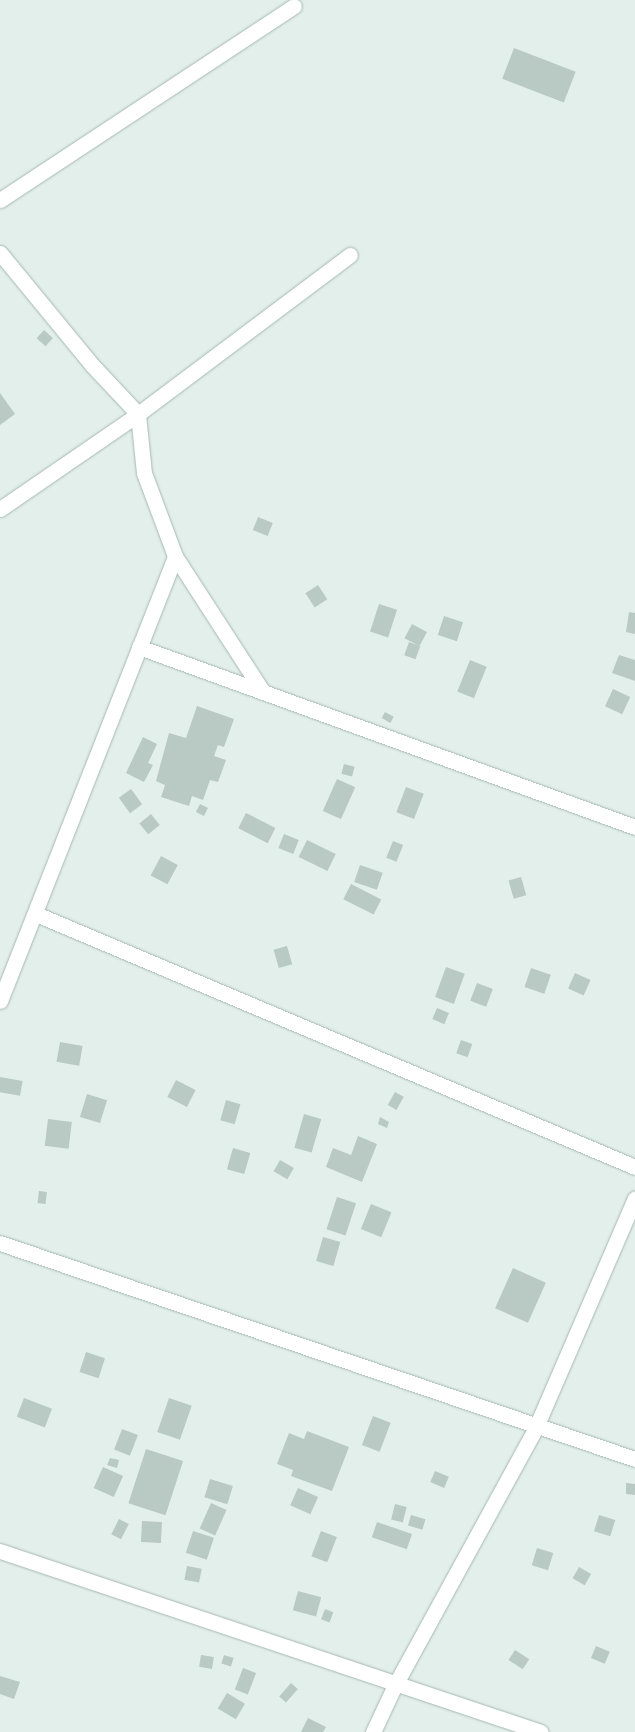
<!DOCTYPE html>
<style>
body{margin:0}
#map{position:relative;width:635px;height:1732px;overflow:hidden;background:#e3efea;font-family:"Roboto Condensed",sans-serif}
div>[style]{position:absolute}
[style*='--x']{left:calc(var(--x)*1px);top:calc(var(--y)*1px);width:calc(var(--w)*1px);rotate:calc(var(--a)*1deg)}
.building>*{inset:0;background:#b8cac3;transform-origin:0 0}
.roads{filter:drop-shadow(0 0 1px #a5b8b2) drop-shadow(0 0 1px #a5b8b2)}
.street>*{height:15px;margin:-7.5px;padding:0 7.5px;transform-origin:7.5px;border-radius:7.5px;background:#fff}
span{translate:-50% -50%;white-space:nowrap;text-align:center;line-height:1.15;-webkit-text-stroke:5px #f4faf8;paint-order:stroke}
</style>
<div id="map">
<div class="building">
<i style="left:514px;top:48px;width:66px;height:33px;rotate:21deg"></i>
<i style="left:44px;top:330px;width:12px;height:11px;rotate:42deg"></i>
<i style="clip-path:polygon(0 393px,15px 414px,0 425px)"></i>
<i style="left:258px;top:517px;width:16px;height:14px;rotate:22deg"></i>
<i style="left:318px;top:585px;width:17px;height:15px;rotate:57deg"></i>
<i style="left:379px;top:604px;width:19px;height:29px;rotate:18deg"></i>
<i style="clip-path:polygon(629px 612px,635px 613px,635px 634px,626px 632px)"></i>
<i style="left:444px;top:616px;width:20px;height:20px;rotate:18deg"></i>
<i style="left:412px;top:624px;width:17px;height:16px;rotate:28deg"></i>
<i style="left:409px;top:642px;width:12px;height:14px;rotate:20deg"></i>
<i style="clip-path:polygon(619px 655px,635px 660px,635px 681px,612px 673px)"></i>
<i style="left:470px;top:660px;width:18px;height:34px;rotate:22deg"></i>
<i style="left:613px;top:689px;width:19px;height:19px;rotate:25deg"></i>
<i style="clip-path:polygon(197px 706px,234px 719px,224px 747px,218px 745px,214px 756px,226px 760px,218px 782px,210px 780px,203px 800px,192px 796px,189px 806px,161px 797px,165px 785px,156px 781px,169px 733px,186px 738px)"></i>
<i style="left:385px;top:712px;width:10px;height:7px;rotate:29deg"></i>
<i style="clip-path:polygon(143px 737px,157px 744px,148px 763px,153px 765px,144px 782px,126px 773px)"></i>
<i style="left:344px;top:764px;width:11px;height:10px;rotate:15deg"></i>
<i style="left:337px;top:779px;width:20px;height:35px;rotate:24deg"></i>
<i style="left:406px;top:787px;width:19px;height:27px;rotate:21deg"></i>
<i style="left:131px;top:789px;width:19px;height:15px;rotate:54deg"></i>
<i style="left:200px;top:804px;width:9px;height:9px;rotate:27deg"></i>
<i style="left:246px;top:813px;width:33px;height:17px;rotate:27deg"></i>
<i style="left:151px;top:814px;width:14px;height:15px;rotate:51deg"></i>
<i style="left:284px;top:834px;width:16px;height:15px;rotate:22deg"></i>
<i style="left:307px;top:840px;width:32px;height:19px;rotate:26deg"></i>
<i style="left:393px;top:841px;width:11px;height:18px;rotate:22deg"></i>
<i style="left:161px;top:856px;width:19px;height:22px;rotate:28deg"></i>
<i style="left:360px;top:865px;width:24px;height:18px;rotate:19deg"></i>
<i style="left:521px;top:877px;width:19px;height:13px;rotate:74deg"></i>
<i style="left:351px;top:884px;width:34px;height:17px;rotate:27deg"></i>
<i style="left:287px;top:946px;width:19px;height:14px;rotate:74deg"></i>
<i style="left:446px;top:967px;width:20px;height:32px;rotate:20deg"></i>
<i style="left:531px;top:968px;width:21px;height:20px;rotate:19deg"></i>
<i style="left:575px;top:973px;width:17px;height:17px;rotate:24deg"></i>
<i style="left:477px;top:983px;width:17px;height:19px;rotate:21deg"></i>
<i style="left:437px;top:1008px;width:13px;height:12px;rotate:23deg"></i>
<i style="left:461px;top:1040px;width:12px;height:14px;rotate:20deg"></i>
<i style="left:60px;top:1042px;width:23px;height:20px;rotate:10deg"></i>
<i style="left:0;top:1077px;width:23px;height:15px;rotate:10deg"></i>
<i style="left:176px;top:1080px;width:22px;height:19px;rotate:27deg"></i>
<i style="left:395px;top:1092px;width:10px;height:15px;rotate:29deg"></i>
<i style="left:87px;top:1094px;width:21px;height:24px;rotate:17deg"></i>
<i style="left:226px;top:1100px;width:15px;height:21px;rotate:16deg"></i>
<i style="left:304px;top:1114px;width:18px;height:35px;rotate:16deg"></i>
<i style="clip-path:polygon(380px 1117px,389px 1122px,387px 1128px,378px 1124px)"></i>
<i style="left:48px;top:1119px;width:24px;height:27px;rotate:7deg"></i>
<i style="clip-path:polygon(358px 1136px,377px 1144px,362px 1182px,326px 1167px,333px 1148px,351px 1155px)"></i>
<i style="left:233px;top:1148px;width:18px;height:22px;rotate:16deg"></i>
<i style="left:280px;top:1160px;width:16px;height:13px;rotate:30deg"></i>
<i style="left:39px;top:1191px;width:8px;height:12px;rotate:7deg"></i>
<i style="left:337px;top:1197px;width:20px;height:34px;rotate:18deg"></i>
<i style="left:371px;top:1204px;width:22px;height:27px;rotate:22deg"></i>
<i style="left:323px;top:1237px;width:18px;height:25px;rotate:16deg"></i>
<i style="left:513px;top:1268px;width:36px;height:44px;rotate:24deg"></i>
<i style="left:86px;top:1352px;width:20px;height:21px;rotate:18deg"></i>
<i style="left:24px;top:1398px;width:30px;height:20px;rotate:21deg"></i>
<i style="left:169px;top:1398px;width:24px;height:36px;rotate:19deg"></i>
<i style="left:373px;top:1416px;width:19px;height:31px;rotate:21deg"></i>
<i style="left:122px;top:1429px;width:17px;height:22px;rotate:21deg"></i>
<i style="clip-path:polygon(307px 1431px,349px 1447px,332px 1491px,291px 1476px,293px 1470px,277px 1464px,289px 1433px,304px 1439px)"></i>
<i style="left:146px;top:1449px;width:39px;height:57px;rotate:18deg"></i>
<i style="clip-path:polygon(110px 1458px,119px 1460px,117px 1468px,107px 1465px)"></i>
<i style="left:103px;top:1467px;width:22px;height:23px;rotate:24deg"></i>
<i style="left:435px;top:1471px;width:15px;height:12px;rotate:23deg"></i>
<i style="left:210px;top:1479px;width:24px;height:19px;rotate:17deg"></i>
<i style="clip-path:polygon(626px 1483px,635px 1484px,635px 1495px,626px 1494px)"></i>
<i style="left:298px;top:1488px;width:22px;height:19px;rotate:24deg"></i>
<i style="left:211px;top:1503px;width:17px;height:28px;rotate:24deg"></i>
<i style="left:395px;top:1504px;width:12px;height:16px;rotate:14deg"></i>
<i style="left:411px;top:1515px;width:15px;height:11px;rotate:16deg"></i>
<i style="left:599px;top:1515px;width:17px;height:17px;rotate:17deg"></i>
<i style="left:119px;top:1519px;width:11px;height:17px;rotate:27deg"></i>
<i style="left:142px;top:1521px;width:20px;height:21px;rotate:3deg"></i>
<i style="left:377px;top:1522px;width:37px;height:16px;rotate:19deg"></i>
<i style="left:193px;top:1531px;width:22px;height:23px;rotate:18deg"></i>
<i style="left:321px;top:1531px;width:17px;height:27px;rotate:21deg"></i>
<i style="left:537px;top:1548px;width:17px;height:18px;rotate:17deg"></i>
<i style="left:187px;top:1566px;width:15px;height:14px;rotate:11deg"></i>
<i style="left:579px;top:1567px;width:14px;height:13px;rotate:30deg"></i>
<i style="left:298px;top:1591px;width:24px;height:20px;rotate:15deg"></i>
<i style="left:325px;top:1609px;width:9px;height:11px;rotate:21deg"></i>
<i style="left:596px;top:1646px;width:15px;height:13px;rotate:23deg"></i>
<i style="left:515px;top:1650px;width:17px;height:12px;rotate:33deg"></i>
<i style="left:201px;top:1655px;width:13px;height:12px;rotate:9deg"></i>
<i style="left:224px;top:1655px;width:10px;height:9px;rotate:17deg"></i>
<i style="left:243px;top:1668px;width:14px;height:23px;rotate:21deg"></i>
<i style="clip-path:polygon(0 1676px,20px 1682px,14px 1699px,0 1694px)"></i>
<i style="left:291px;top:1683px;width:9px;height:18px;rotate:41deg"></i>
<i style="left:227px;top:1693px;width:21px;height:18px;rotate:31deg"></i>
<i style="clip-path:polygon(308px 1718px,326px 1727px,323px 1732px,301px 1732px)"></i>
</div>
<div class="roads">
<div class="street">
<i style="--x:0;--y:200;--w:352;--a:-33.4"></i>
<i style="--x:0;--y:253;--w:145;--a:50.6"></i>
<i style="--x:92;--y:365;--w:67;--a:46.8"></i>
<i style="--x:138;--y:414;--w:59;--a:84.2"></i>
<i style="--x:144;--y:473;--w:89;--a:69.5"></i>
<i style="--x:175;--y:556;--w:162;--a:57.1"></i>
<i style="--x:0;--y:509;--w:168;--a:-34.5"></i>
<i style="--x:138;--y:414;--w:265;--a:-36.9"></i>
<i style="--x:139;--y:647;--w:528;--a:19.95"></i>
<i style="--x:36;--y:914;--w:650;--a:22.9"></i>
<i style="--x:0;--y:1001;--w:478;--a:-68.5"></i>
<i style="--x:0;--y:1243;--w:671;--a:18.79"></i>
<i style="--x:0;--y:1551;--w:570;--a:18.5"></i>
<i style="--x:373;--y:1732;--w:52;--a:-64.9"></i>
<i style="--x:395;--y:1685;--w:294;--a:-61.3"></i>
<i style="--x:536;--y:1427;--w:249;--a:-66.6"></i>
</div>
</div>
</div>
